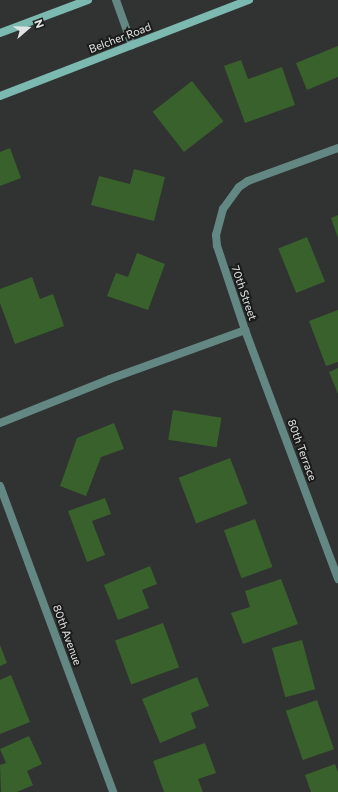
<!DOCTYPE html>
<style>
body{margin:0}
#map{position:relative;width:338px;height:792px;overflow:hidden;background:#313332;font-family:Commissioner,sans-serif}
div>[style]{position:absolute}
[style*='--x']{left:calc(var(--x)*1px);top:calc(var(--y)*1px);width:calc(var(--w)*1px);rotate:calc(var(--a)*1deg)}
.building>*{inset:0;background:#39612c;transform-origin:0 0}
.minor>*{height:8px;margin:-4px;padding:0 4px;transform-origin:4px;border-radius:4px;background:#638883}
.secondary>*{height:8px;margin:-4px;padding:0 4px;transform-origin:4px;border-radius:4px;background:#7cb9b1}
span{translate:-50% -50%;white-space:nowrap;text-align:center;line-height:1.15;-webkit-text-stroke:4px #1a1b1a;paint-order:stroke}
.street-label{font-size:11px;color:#e2e4e3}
.north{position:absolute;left:8px;top:8px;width:40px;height:40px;-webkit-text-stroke:3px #1a1b1a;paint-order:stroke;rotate:70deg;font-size:11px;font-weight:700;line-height:16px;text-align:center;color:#e2e4e3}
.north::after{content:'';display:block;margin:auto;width:14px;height:18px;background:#e2e4e3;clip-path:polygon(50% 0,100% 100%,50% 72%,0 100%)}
</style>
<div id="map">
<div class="building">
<i style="clip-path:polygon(338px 46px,338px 77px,307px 90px,296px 63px)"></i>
<i style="clip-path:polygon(241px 60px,248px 79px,282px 67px,295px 105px,245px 123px,224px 66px)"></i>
<i style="left:192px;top:81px;width:51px;height:50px;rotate:52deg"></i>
<i style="clip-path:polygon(10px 148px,21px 178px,0 186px,0 152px)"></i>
<i style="clip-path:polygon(134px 169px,165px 177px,154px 221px,91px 205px,99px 176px,130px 184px)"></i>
<i style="clip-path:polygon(338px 215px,338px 238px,331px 218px)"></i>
<i style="left:307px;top:237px;width:48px;height:31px;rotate:68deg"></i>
<i style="clip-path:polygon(137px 253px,165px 264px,148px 310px,107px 296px,116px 273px,128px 277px)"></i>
<i style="clip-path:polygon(32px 277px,40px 299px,53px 294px,64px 326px,15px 344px,0 303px,0 289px)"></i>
<i style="clip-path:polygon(338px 310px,338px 362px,326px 366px,309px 321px)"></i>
<i style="clip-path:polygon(338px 368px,338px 394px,329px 372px)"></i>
<i style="left:173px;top:410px;width:49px;height:30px;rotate:9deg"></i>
<i style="clip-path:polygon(114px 423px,124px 449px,101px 457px,86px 496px,60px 486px,77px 438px)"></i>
<i style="left:230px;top:458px;width:49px;height:55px;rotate:69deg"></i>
<i style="clip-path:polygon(105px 498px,111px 514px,92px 521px,105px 555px,87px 562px,68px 511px)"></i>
<i style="left:255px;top:519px;width:51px;height:33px;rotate:70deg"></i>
<i style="clip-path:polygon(150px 566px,157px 584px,142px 590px,149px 608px,118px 620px,104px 585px)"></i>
<i style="clip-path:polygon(281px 579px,298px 624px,243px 644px,231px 613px,250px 607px,245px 591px)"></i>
<i style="left:163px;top:623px;width:47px;height:51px;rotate:70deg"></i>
<i style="left:302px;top:640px;width:51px;height:31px;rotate:75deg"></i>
<i style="clip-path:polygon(0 645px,7px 663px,0 666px)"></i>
<i style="clip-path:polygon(11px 675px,30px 722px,0 734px,0 680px)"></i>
<i style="clip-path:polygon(197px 677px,209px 706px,191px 713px,196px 728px,160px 743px,142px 699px)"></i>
<i style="left:317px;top:700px;width:52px;height:33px;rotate:71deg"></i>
<i style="clip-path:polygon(29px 736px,42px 764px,27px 771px,33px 785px,17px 792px,1px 792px,0 765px,6px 763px,0 749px)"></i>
<i style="clip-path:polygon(205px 743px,216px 773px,198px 779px,203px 792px,164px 792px,153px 761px)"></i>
<i style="clip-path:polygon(335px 764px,338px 772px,338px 792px,311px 792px,305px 775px)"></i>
</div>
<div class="minor">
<i style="--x:116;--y:0;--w:48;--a:70.4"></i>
<i style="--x:245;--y:330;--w:266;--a:69.5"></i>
<i style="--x:0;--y:423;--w:118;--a:-21.8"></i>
<i style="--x:110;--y:379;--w:144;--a:-19.9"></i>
<i style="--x:245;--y:330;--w:89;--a:-108.4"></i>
<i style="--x:217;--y:246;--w:11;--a:-95"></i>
<i style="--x:216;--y:235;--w:27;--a:-75"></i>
<i style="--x:223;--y:209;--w:27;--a:-54"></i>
<i style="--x:239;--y:187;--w:11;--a:-34"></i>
<i style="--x:248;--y:181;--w:96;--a:-20.1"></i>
<i style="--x:0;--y:486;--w:326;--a:69.7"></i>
</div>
<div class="secondary">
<i style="--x:0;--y:33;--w:94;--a:-20.6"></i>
<i style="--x:0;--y:96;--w:267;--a:-21.1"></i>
</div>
<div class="street-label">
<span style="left:120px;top:38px;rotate:-21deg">Belcher Road</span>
<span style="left:244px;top:293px;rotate:71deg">70th Street</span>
<span style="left:302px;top:450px;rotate:70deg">80th Terrace</span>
<span style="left:67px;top:635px;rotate:70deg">80th Avenue</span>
</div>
<div class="north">N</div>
</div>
